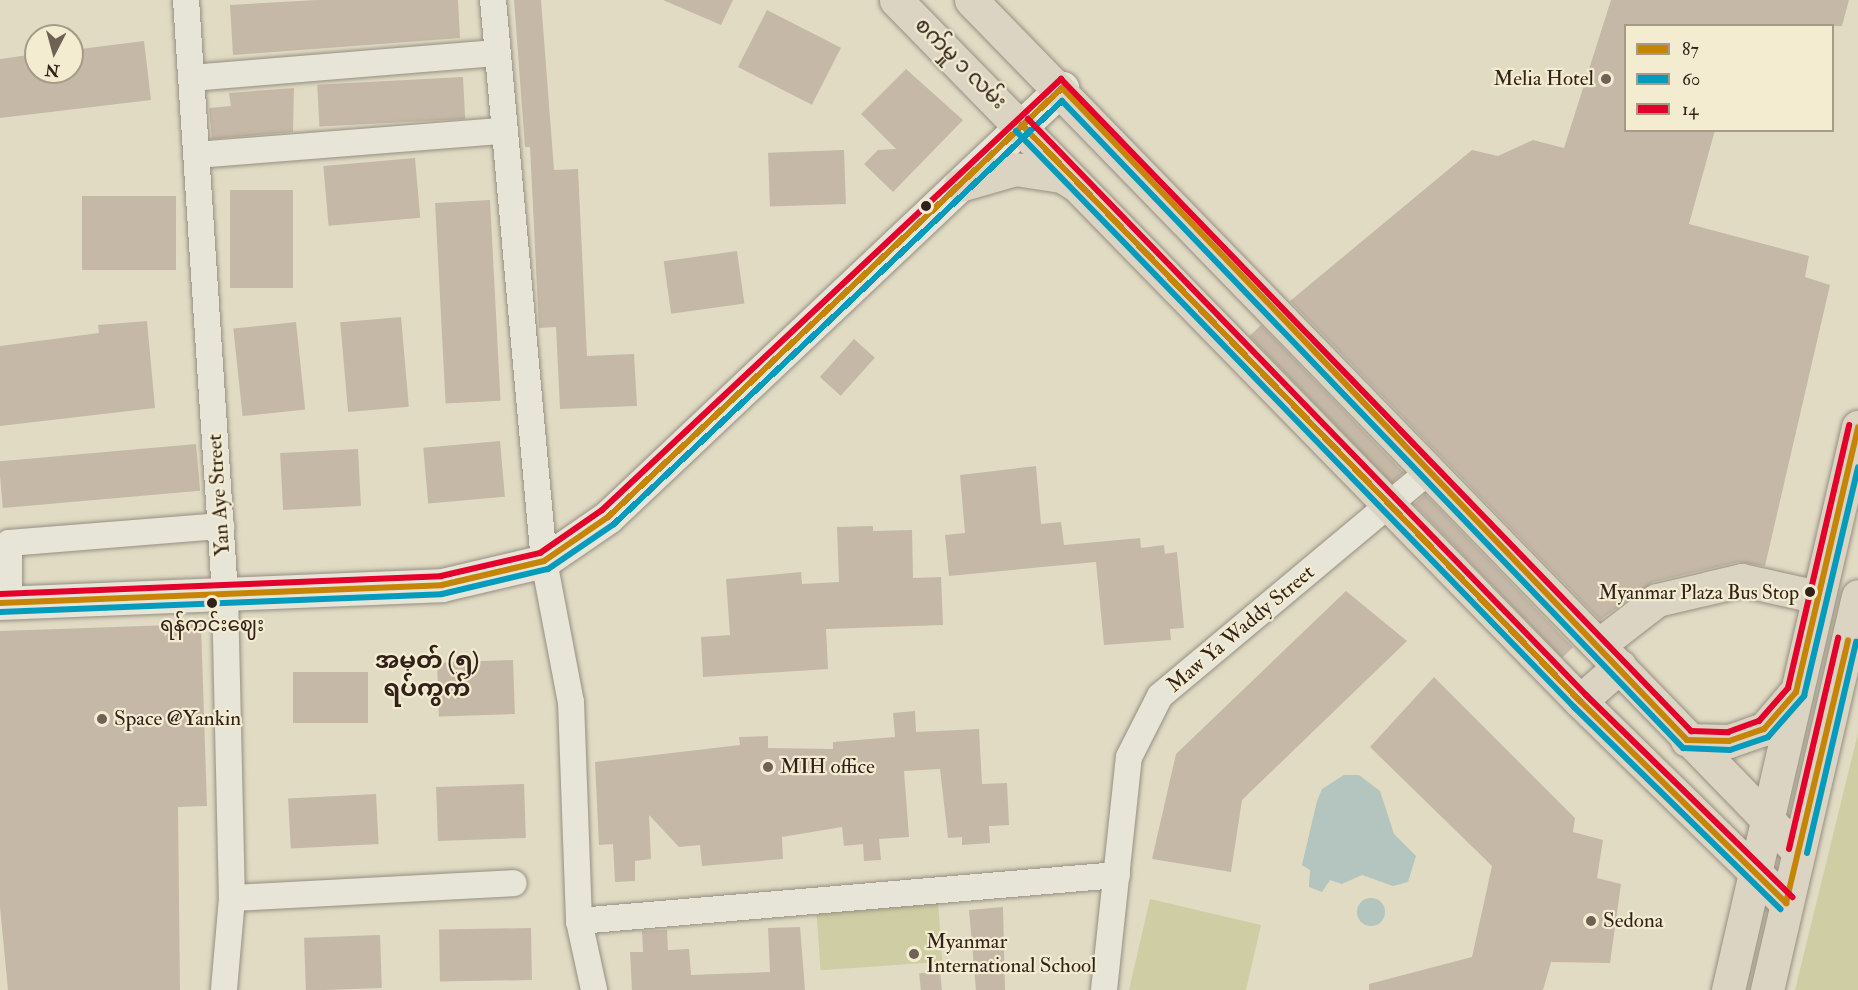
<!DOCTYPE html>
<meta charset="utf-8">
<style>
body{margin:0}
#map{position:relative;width:1858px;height:990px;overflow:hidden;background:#e1dbc4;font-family:"IM FELL Double Pica","Noto Sans Myanmar",serif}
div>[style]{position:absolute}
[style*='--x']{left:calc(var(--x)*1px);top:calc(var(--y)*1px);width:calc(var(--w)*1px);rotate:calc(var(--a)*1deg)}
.green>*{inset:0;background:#cecda4;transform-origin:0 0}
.water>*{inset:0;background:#b4c4be}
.round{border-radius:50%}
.building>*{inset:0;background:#c6b8a6;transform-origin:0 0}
.roads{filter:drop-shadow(0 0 2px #958f81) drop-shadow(0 0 2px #958f81)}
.street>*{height:26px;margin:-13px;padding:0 13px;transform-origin:13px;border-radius:13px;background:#e7e4d8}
.secondary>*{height:33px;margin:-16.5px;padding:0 16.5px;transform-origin:16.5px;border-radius:16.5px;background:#e7e4d8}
.primary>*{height:33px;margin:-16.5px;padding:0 16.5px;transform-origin:16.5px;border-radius:16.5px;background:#dbd4c3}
.bus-1>*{height:6px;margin:-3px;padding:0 3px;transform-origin:3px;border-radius:3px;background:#c68506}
.bus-2>*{height:6px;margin:-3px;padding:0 3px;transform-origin:3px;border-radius:3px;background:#059bbc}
.bus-3>*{height:6px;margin:-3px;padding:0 3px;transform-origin:3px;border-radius:3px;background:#e4002b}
.dots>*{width:16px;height:16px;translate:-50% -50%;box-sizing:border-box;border:3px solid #f3ecd1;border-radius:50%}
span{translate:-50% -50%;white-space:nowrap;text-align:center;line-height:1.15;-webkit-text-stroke:4.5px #f3ecd1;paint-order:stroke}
.bus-label{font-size:20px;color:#322119}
.right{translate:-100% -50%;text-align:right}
.street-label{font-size:21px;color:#322119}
.poi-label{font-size:21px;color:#322119}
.left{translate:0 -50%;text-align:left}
.quarter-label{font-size:24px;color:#322119;font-weight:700}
.legend{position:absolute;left:1624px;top:24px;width:210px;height:108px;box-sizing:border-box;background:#f3ecd1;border:2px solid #a69b87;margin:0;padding:8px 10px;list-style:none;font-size:18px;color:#322119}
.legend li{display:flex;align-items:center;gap:12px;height:30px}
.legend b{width:30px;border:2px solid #a69b87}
.north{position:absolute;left:24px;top:24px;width:60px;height:60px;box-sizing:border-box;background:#f3ecd1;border:2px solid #a69b87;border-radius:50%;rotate:186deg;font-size:16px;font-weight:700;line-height:24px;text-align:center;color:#322119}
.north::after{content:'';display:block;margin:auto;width:21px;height:27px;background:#6f6255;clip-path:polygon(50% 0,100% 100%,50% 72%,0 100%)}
</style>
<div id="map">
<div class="green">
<i style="clip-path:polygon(1858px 733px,1858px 990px,1795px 990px)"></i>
<i style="clip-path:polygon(1150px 899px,1261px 925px,1246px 990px,1129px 990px)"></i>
<i style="left:938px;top:901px;width:61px;height:122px;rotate:86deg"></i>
</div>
<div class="water">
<i style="clip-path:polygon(1344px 775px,1359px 775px,1380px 791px,1394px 834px,1416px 856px,1408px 882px,1393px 886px,1362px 875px,1342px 884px,1330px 880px,1322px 892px,1309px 887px,1310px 870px,1302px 865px,1317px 801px,1322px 789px)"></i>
<i class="round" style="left:1357px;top:898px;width:28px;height:28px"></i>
</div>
<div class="building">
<i style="clip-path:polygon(317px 0,458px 0,460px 38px,233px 55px,230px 5px)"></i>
<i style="clip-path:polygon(514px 0,541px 0,554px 170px,578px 169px,587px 356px,634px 354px,637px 406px,560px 409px,556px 327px,539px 328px,530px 147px,525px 147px)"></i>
<i style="clip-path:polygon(663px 0,733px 0,721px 25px)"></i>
<i style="clip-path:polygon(1611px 0,1849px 0,1842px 26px,1626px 26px,1626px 130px,1715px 130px,1689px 224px,1809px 256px,1805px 277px,1830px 285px,1765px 566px,1738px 562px,1653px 582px,1600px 620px,1290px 301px,1472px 150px,1498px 156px,1533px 140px,1564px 148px)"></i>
<i style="left:767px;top:10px;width:83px;height:64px;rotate:27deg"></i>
<i style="clip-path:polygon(144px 41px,151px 100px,0 118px,0 59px,36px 54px,36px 72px,72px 72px,72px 50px)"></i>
<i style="clip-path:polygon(906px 69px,963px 120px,893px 192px,864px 164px,878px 150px,896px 149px,861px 114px)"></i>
<i style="left:463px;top:77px;width:42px;height:146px;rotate:87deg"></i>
<i style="clip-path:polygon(294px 88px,293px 132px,212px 139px,209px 108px,231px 106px,229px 93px)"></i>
<i style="left:844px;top:150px;width:54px;height:76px;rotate:88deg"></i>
<i style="left:415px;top:158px;width:60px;height:92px;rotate:85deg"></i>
<i style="left:230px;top:190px;width:63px;height:98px"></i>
<i style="left:176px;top:196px;width:74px;height:94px;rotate:90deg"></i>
<i style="left:490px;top:200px;width:201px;height:55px;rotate:87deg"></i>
<i style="left:737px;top:251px;width:53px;height:74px;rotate:82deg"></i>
<i style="left:401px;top:317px;width:90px;height:61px;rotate:85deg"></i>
<i style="clip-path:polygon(147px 321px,155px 408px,0 426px,0 346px,99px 333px,98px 325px)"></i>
<i style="left:296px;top:322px;width:88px;height:63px;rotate:84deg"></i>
<i style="left:1261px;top:325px;width:205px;height:16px;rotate:46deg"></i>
<i style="left:854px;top:339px;width:28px;height:51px;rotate:42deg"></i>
<i style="left:500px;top:441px;width:56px;height:77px;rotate:85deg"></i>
<i style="left:196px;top:444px;width:47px;height:198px;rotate:85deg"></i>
<i style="left:358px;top:449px;width:57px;height:78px;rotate:87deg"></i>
<i style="clip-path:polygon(1036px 466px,1041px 524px,1061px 522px,1064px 545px,1140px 538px,1141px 548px,1164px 545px,1165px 554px,1177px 552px,1184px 628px,1170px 629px,1171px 640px,1104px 645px,1096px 562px,949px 576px,945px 535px,965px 533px,960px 475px)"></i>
<i style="left:1425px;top:494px;width:213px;height:15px;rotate:46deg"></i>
<i style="clip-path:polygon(873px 526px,873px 531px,912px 530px,913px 578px,941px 577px,943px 625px,826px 629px,828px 669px,703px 677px,701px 637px,730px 635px,726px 579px,801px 572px,802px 584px,839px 582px,837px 527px)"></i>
<i style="clip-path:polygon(1346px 591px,1407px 641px,1242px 800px,1231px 872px,1152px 859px,1176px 754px)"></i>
<i style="clip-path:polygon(201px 624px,207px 806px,178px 807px,180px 990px,8px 990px,0 907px,0 631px)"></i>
<i style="left:513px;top:660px;width:54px;height:76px;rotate:88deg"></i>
<i style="left:368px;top:672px;width:51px;height:75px;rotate:90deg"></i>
<i style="clip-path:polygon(1434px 677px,1575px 818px,1573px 832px,1603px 840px,1597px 878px,1621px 884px,1610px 963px,1551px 962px,1543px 990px,1369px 990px,1369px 984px,1472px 957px,1492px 866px,1370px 747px)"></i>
<i style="clip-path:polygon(915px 711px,916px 732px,979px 729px,982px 784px,1007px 783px,1009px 825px,989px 826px,990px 843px,962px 845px,962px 837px,948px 838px,940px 769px,904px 771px,909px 837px,879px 839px,881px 860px,864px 861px,863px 844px,844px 846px,842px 827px,782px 837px,783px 859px,702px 866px,700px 845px,679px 847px,649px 815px,651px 859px,635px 861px,635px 881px,615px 882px,613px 844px,599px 845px,595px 762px,740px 745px,739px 737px,768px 736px,768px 748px,833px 749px,833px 742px,895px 737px,893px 713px)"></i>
<i style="left:524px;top:784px;width:54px;height:88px;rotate:88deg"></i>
<i style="left:376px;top:794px;width:50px;height:88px;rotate:87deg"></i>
<i style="clip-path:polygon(1003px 907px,1005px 990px,976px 990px,969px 910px)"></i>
<i style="clip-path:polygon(800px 927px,805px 990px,632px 990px,630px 952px,643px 952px,642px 931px,667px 930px,668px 950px,689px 949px,691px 975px,770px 972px,768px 928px)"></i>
<i style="left:531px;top:928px;width:52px;height:92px;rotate:89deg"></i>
<i style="left:380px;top:935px;width:53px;height:76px;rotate:88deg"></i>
<i style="left:940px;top:971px;width:19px;height:21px;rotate:84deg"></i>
</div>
<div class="roads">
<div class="street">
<i style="--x:186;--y:0;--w:595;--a:86.24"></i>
<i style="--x:225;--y:594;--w:304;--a:88.7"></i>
<i style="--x:232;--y:898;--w:92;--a:95"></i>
<i style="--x:493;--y:0;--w:563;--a:84.81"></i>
<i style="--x:544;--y:561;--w:144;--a:79.2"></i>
<i style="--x:571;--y:702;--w:219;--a:87.9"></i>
<i style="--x:579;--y:921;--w:71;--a:77.7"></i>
<i style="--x:191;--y:78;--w:306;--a:-4.7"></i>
<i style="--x:196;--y:155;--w:308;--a:-4.5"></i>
<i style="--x:9;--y:603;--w:60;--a:-90"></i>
<i style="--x:9;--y:543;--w:213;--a:-4.6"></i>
<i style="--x:232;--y:898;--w:282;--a:-3"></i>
<i style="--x:579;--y:921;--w:540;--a:-4.89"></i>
<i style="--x:1104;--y:990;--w:234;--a:-83.9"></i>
<i style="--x:1129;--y:757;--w:68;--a:-63.1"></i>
<i style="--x:1160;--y:696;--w:352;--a:-39.9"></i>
</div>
<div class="secondary">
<i style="--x:0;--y:603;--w:442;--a:-2.3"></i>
<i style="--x:442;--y:585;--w:105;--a:-13.2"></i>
<i style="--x:544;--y:561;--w:78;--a:-34.5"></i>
<i style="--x:608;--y:517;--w:625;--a:-43.38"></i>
</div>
<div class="primary">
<i style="--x:896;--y:0;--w:979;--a:45.7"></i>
<i style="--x:1580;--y:701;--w:289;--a:44.4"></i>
<i style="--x:971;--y:0;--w:1187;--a:45.82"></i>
<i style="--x:960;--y:185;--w:57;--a:-16.2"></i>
<i style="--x:1015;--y:169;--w:48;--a:8.5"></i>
<i style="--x:1062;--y:176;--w:15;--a:32"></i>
<i style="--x:1600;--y:644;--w:72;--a:-37.7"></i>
<i style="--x:1657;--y:600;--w:87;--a:-13.2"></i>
<i style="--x:1742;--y:580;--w:78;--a:12.6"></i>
<i style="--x:1580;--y:701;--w:53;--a:-41.2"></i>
<i style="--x:1687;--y:740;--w:42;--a:1.4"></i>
<i style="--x:1729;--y:741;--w:37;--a:-19"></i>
<i style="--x:1764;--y:729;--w:45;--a:-49.5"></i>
<i style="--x:1728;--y:990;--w:578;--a:-77"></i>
<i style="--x:1767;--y:990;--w:404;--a:-77"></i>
</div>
</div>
<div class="bus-1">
<i style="--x:1022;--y:125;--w:802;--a:45.91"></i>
<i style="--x:1580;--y:701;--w:289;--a:44.4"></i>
<i style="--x:1786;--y:903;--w:270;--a:-76.7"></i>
<i style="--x:0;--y:603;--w:442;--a:-2.3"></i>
<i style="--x:442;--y:585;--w:105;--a:-13.2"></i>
<i style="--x:544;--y:561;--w:78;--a:-34.5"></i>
<i style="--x:608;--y:517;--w:625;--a:-43.38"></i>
<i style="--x:1062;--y:88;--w:903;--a:46.21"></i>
<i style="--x:1687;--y:740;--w:42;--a:1.4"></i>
<i style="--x:1729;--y:741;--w:37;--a:-19"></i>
<i style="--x:1764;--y:729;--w:49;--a:-49.1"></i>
<i style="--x:1796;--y:692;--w:272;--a:-76.8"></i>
</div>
<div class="bus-2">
<i style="--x:1016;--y:131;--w:802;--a:45.91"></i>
<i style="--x:1574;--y:707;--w:289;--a:44.4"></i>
<i style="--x:0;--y:612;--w:442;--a:-2.3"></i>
<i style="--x:442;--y:594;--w:109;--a:-13.3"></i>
<i style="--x:548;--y:569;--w:80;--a:-34.3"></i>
<i style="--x:614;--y:524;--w:616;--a:-43.36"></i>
<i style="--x:1062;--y:101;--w:897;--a:46.17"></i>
<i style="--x:1683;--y:748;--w:47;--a:2.4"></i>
<i style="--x:1730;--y:750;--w:40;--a:-18.9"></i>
<i style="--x:1768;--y:737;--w:55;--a:-48.7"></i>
<i style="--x:1804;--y:696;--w:235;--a:-76.7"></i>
<i style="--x:1807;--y:853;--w:217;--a:-76.9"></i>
</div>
<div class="bus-3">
<i style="--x:1028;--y:119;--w:802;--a:45.91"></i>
<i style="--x:1586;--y:695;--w:289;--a:44.4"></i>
<i style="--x:0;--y:594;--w:441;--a:-2.3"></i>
<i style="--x:441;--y:576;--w:102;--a:-13.1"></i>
<i style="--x:540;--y:553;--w:75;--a:-34.7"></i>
<i style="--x:602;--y:510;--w:630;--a:-43.2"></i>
<i style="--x:1061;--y:79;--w:907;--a:45.98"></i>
<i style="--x:1691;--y:731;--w:37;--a:2"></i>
<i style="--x:1728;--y:732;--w:33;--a:-20"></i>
<i style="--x:1759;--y:721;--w:44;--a:-48.7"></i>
<i style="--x:1788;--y:688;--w:270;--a:-76.9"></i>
<i style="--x:1789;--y:849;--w:217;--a:-76.9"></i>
</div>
<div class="dots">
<i style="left:1606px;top:79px;background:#6f6255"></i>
<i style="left:926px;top:206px;background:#322119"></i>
<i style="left:1810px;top:592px;background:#322119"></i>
<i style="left:212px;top:603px;background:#322119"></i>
<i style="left:102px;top:719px;background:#6f6255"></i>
<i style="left:768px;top:767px;background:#6f6255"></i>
<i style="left:1591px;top:921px;background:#6f6255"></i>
<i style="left:914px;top:954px;background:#6f6255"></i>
</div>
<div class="bus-label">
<span class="right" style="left:1799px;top:592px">Myanmar Plaza Bus Stop</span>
<span style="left:212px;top:624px">ရန်ကင်းဈေး</span>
</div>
<div class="street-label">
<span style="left:960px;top:64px;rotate:45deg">စက်မှု ၁ လမ်း</span>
<span style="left:219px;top:495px;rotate:-94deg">Yan Aye Street</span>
<span style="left:1241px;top:629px;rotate:-40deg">Maw Ya Waddy Street</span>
</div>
<div class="poi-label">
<span class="right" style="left:1594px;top:79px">Melia Hotel</span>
<span class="left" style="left:114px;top:719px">Space @Yankin</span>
<span class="left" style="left:780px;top:767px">MIH office</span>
<span class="left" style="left:1603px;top:921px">Sedona</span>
<span class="left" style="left:926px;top:954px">Myanmar<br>International School</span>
</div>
<div class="quarter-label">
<span style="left:427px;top:675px">အမှတ် (၅)<br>ရပ်ကွက်</span>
</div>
<ul class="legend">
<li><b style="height:8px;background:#c68506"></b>87</li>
<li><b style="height:8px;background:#059bbc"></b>60</li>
<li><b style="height:8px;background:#e4002b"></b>14</li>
</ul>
<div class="north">N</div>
</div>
